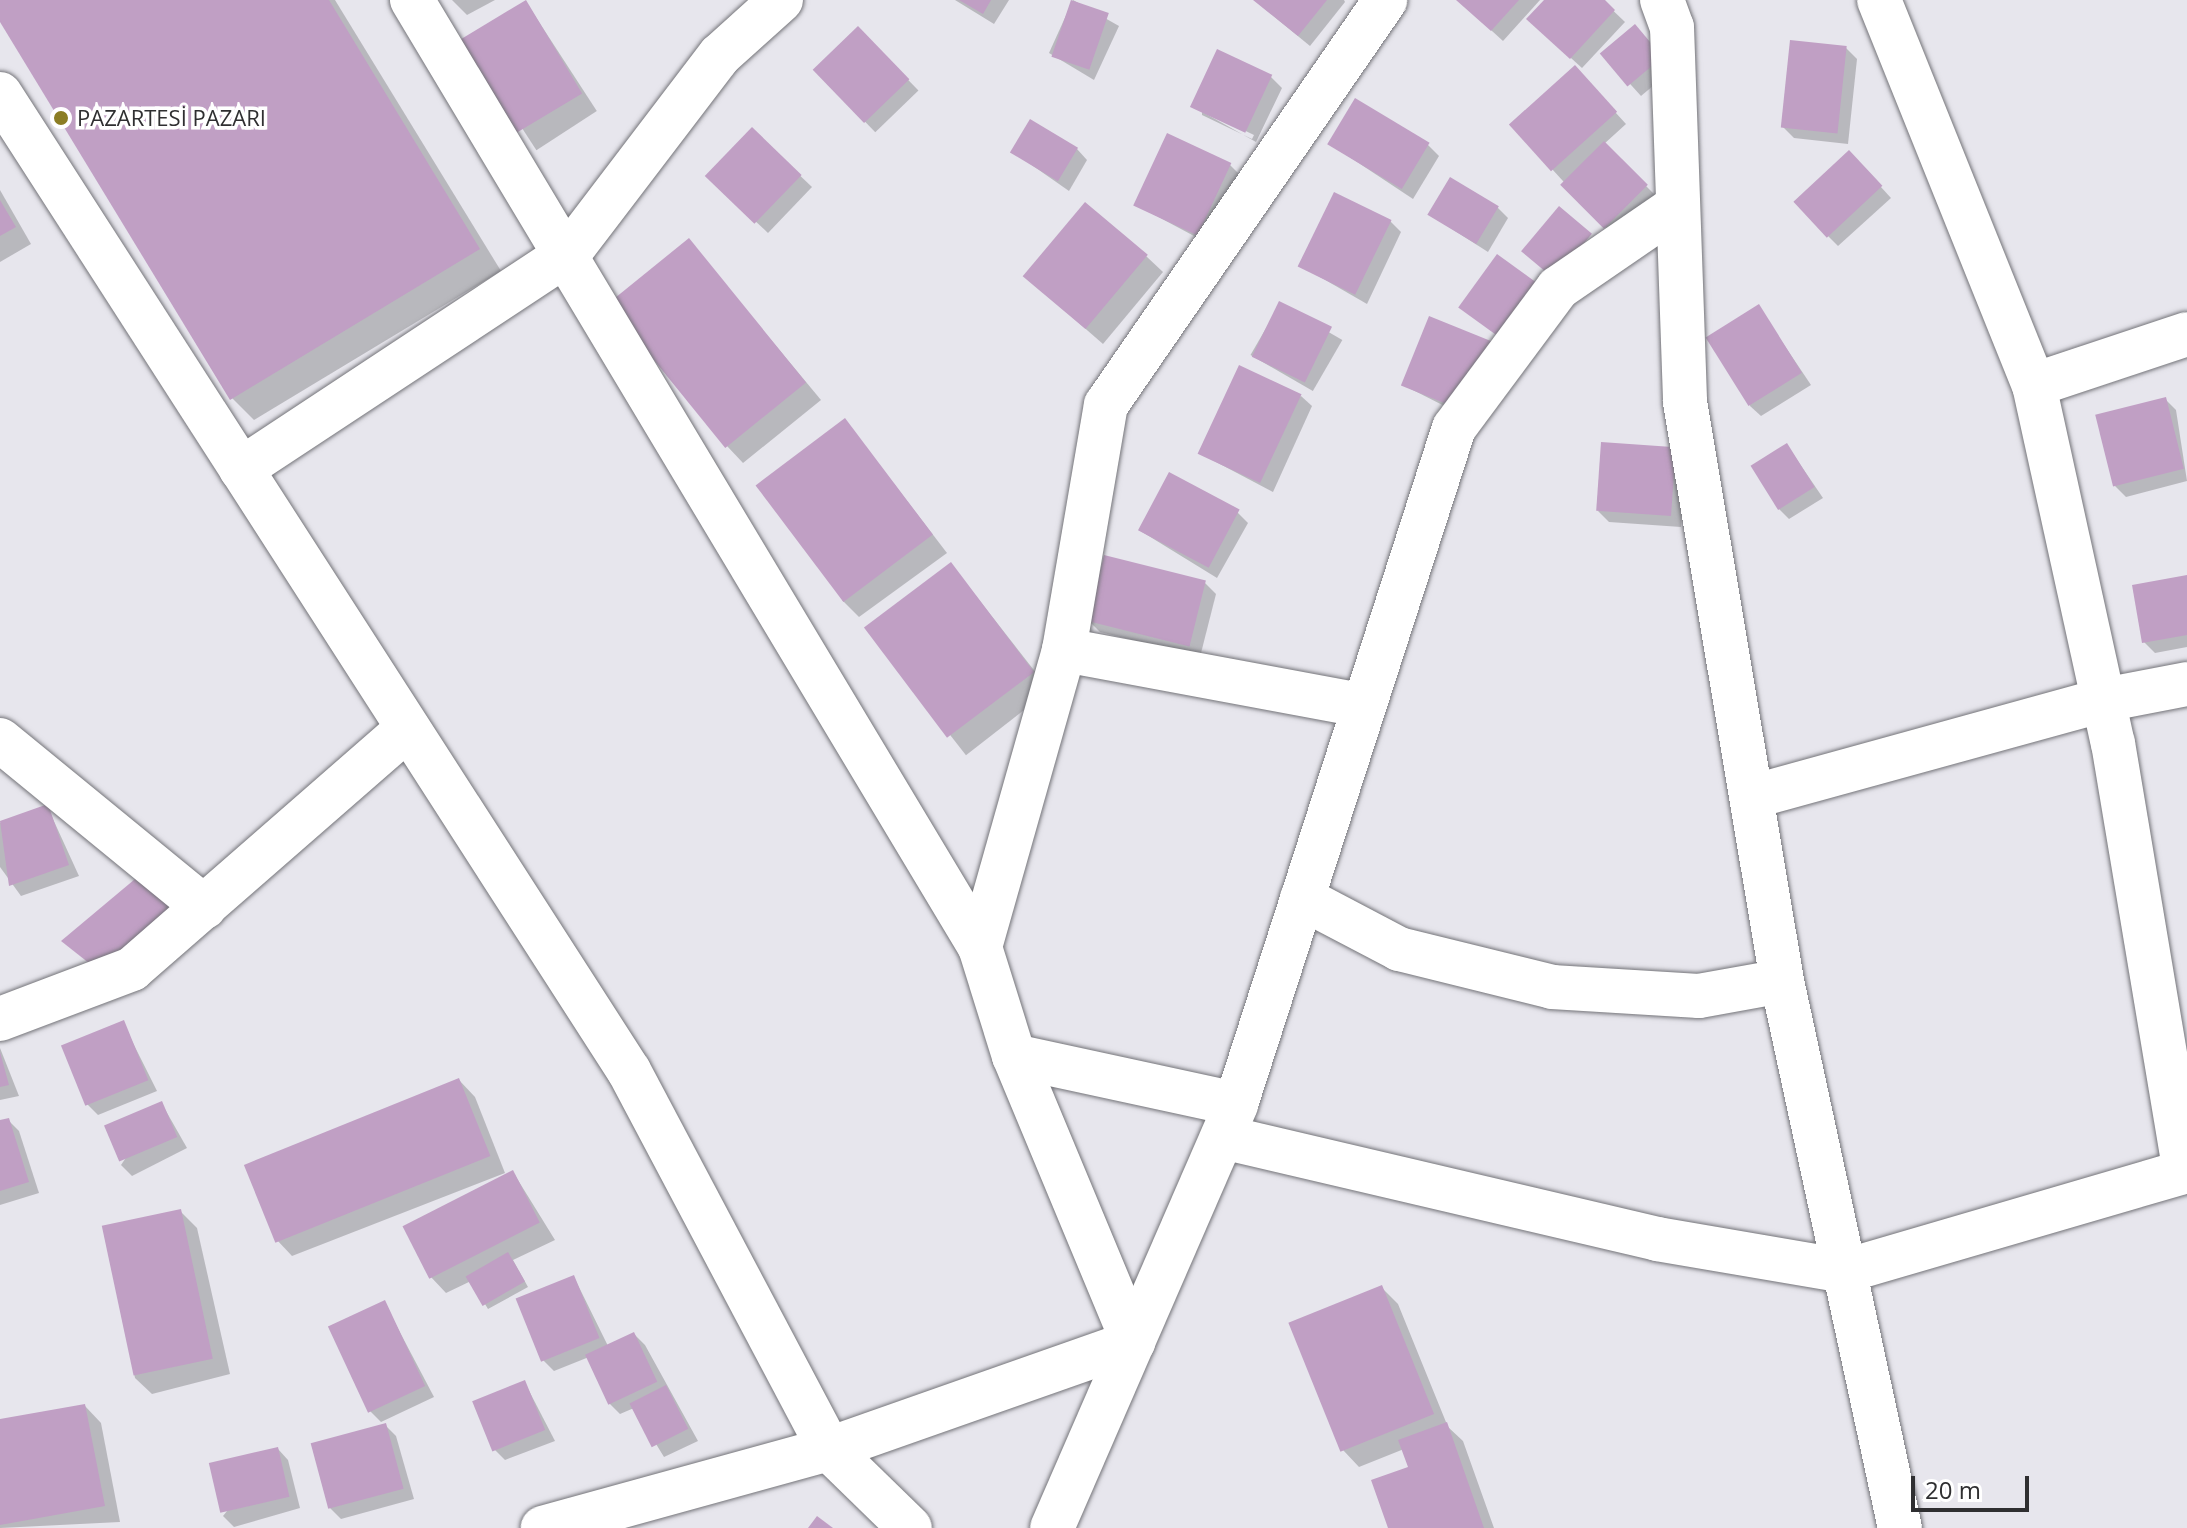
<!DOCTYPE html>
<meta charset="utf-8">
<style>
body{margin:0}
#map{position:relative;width:2187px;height:1528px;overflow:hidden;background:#e7e6ed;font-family:"Open Sans",sans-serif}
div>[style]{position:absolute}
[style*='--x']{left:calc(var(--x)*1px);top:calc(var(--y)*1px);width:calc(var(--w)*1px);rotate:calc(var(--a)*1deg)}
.shadow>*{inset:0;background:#0003;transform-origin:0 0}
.building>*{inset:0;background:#c09fc4;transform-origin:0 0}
.roads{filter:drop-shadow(0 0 2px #747479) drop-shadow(0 0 2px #747479)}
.street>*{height:44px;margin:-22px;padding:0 22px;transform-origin:22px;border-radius:22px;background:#fff}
.dots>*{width:22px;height:22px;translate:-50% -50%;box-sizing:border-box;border:4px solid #fff;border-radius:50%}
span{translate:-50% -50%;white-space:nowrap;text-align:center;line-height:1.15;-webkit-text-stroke:7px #fff;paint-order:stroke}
.poi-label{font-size:22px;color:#2f2f31}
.left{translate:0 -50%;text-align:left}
.scale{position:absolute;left:1911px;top:1476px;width:118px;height:36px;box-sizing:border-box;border:4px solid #2f2f31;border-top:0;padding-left:10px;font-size:24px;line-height:28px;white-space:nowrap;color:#2f2f31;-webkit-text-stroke:6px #fff;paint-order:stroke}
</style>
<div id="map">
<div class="shadow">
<i style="clip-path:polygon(0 0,335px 0,501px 271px,254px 420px,232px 398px,0 19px)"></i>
<i style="clip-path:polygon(452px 0,495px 0,467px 15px)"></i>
<i style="clip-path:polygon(955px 0,1009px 0,994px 24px)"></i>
<i style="clip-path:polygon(1073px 0,1119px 26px,1094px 80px,1049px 53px)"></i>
<i style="clip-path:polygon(1254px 0,1344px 0,1345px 2px,1310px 46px)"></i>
<i style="clip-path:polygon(1458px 0,1540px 0,1503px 41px)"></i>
<i style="clip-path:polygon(1546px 0,1602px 0,1625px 22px,1582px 68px,1540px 30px)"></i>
<i style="left:526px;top:2px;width:130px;height:72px;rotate:57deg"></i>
<i style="left:858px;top:28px;width:87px;height:60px;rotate:46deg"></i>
<i style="clip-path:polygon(1846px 48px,1857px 59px,1848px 144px,1794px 138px,1783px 127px)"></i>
<i style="clip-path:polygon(1603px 54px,1673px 69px,1641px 96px)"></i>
<i style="clip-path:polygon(evenodd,1271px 77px,1282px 88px,1256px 142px,1192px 106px,1271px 77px,1202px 110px,1254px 135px,1252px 139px,1202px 115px,1202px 110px)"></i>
<i style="clip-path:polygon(1585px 79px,1626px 124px,1604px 144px,1657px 197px,1615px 238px,1552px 169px)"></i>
<i style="clip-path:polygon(752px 130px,812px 187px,768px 233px,719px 187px)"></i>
<i style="clip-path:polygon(1330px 144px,1428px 145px,1439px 156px,1413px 199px)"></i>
<i style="clip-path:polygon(1077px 149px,1087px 160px,1069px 191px,1013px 152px)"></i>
<i style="clip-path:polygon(1859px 163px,1891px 198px,1838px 246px,1827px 235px)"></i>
<i style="clip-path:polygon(1230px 165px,1241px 176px,1209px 244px,1136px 205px)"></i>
<i style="clip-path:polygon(0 190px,31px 244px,0 262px)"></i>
<i style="clip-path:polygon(1497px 207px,1508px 218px,1488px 252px,1430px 215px)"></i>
<i style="clip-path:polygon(1390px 221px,1401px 232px,1367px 304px,1301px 266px)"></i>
<i style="clip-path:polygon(689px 241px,821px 400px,743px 463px,727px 446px)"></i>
<i style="clip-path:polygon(1146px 256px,1163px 272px,1103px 344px,1026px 277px)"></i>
<i style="left:1280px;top:304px;width:72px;height:59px;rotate:30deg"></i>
<i style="clip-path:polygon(1758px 306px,1811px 385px,1761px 416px,1750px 406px)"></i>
<i style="clip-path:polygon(1430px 319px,1474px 421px,1403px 385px)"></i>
<i style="clip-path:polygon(1301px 396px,1312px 406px,1273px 492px,1201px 454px)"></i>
<i style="clip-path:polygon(2165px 399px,2176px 410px,2187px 481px,2126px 497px,2115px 486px)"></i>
<i style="clip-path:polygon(845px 420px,947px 553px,859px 617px,842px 600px)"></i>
<i style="clip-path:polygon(1787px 445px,1823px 498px,1789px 519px,1778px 508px)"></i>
<i style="clip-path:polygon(1686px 460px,1681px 527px,1609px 522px,1598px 511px)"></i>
<i style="clip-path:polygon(1237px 512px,1248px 523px,1217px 578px,1139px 530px)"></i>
<i style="left:951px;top:564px;width:160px;height:106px;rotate:52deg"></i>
<i style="clip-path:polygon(2187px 577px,2187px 647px,2155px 653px,2144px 642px)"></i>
<i style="clip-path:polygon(1205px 583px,1216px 594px,1200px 657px,1100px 632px,1089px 621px)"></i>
<i style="clip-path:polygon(47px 806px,79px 876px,21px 896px,0 867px,0 823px)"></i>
<i style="clip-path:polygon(123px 1023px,157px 1091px,98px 1115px,87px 1104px)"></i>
<i style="clip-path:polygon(0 1048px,19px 1096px,0 1100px)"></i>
<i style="clip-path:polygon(459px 1080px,475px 1097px,505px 1173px,292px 1256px,276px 1239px)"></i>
<i style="clip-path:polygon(162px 1104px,187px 1148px,132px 1176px,121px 1165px)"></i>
<i style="clip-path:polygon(8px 1120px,19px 1131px,39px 1193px,0 1205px,0 1122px)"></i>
<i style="clip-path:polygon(513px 1172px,555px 1240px,513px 1260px,528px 1287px,488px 1309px,471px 1281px,446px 1293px,430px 1276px)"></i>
<i style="clip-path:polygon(180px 1211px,197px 1228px,230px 1374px,152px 1394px,135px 1378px,105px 1230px)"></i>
<i style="clip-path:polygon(574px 1277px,608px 1346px,634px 1334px,645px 1345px,698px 1441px,664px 1457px,634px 1408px,620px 1414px,609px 1403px,589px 1357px,554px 1371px,543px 1360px)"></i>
<i style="clip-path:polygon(1381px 1287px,1398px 1304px,1448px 1427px,1463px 1441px,1494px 1528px,1390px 1528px,1411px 1468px,1404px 1449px,1359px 1467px,1343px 1450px)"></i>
<i style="clip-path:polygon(384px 1302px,434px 1397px,381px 1422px,370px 1411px)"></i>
<i style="clip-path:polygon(525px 1383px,555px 1441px,505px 1460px,494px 1449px)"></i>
<i style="clip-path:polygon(85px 1406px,101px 1423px,120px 1522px,0 1528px,0 1421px)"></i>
<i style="clip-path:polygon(385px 1425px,396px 1436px,414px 1499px,341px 1519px,330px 1508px)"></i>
<i style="clip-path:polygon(278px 1449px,288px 1460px,300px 1508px,234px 1527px,223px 1516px)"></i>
</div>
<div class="building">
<i style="clip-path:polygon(0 0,329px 0,480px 249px,230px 400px,0 22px)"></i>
<i style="left:526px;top:0;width:109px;height:76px;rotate:59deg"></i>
<i style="clip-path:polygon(959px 0,991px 0,983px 14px)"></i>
<i style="left:1071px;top:0;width:40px;height:60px;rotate:19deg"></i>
<i style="clip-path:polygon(1253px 0,1327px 0,1298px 36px)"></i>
<i style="clip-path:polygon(1456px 0,1519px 0,1491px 31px)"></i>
<i style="clip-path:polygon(1544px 0,1605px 0,1615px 10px,1570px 59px,1526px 19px)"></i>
<i style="left:1635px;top:24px;width:43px;height:46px;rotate:50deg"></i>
<i style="left:858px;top:26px;width:74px;height:63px;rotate:46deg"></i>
<i style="left:1790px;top:40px;width:57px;height:88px;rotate:6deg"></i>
<i style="left:1217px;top:49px;width:61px;height:64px;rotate:25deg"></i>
<i style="left:1575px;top:65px;width:63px;height:89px;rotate:48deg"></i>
<i style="left:1355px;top:98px;width:87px;height:54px;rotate:31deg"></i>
<i style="left:1030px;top:119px;width:56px;height:39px;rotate:31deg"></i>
<i style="left:752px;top:127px;width:69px;height:68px;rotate:44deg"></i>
<i style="left:1167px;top:133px;width:71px;height:80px;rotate:25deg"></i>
<i style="left:1604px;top:141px;width:62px;height:62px;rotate:45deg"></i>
<i style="left:1849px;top:150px;width:49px;height:76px;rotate:47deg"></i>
<i style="left:1450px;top:177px;width:57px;height:44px;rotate:31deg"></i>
<i style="left:1334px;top:192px;width:64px;height:83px;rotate:26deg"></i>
<i style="clip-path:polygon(0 200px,16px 227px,0 236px)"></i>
<i style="left:1085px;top:202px;width:82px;height:97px;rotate:40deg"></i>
<i style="left:1559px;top:206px;width:43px;height:59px;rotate:40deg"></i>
<i style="left:689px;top:238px;width:186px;height:104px;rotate:51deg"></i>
<i style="left:1497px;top:254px;width:59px;height:66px;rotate:36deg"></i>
<i style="left:1279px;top:301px;width:59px;height:62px;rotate:26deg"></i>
<i style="left:1759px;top:304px;width:81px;height:63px;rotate:58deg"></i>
<i style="left:1429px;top:316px;width:68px;height:75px;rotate:22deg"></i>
<i style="left:1239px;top:365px;width:69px;height:98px;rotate:25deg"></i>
<i style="left:2166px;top:397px;width:74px;height:73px;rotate:76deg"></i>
<i style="left:845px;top:418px;width:146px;height:112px;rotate:53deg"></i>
<i style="left:1601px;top:442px;width:75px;height:69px;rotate:4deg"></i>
<i style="left:1787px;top:443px;width:52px;height:43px;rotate:58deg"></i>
<i style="left:1169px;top:472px;width:80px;height:66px;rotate:28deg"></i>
<i style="left:1104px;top:555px;width:105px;height:68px;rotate:14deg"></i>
<i style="left:951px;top:562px;width:138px;height:109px;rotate:53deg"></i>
<i style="clip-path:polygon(2187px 575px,2187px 635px,2142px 643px,2132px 585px)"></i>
<i style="clip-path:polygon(48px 804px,69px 865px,9px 886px,0 821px)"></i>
<i style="clip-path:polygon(141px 874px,174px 913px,99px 971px,61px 941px)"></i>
<i style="left:124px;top:1020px;width:65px;height:68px;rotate:68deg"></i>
<i style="clip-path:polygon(0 1052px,9px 1085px,0 1087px)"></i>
<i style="left:459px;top:1078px;width:84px;height:232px;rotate:68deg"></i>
<i style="left:162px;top:1101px;width:39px;height:63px;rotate:67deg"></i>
<i style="clip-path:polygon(9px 1118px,29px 1182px,0 1191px,0 1120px)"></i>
<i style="left:513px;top:1170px;width:59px;height:124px;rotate:63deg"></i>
<i style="left:181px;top:1209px;width:153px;height:81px;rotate:78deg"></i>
<i style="left:508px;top:1252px;width:34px;height:49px;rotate:60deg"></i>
<i style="left:574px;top:1275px;width:68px;height:63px;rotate:68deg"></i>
<i style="left:1382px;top:1285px;width:139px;height:101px;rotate:68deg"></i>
<i style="left:385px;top:1300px;width:95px;height:63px;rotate:65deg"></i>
<i style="left:634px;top:1332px;width:55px;height:54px;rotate:65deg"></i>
<i style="left:525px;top:1380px;width:54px;height:57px;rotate:68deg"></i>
<i style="left:666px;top:1385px;width:49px;height:41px;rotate:63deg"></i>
<i style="clip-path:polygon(85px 1404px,105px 1506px,0 1525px,0 1419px)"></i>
<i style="clip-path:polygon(1447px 1422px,1484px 1528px,1388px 1528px,1371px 1480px,1408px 1467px,1398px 1440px)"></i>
<i style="left:386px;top:1423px;width:68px;height:78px;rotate:75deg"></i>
<i style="left:278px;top:1447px;width:51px;height:71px;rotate:77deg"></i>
<i style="clip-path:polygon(817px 1516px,833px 1528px,808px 1528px)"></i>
</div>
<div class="roads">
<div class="street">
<i style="--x:412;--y:0;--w:1104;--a:59.05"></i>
<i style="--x:980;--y:947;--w:114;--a:72.7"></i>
<i style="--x:1014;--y:1056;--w:310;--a:67.4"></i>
<i style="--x:1133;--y:1342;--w:322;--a:160.6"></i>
<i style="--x:829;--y:1449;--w:297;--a:164.6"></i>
<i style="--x:1662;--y:0;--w:29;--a:70"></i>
<i style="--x:1672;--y:27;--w:375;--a:88"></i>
<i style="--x:1685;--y:402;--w:587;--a:80.49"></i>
<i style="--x:1782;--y:981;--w:560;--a:77.83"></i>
<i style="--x:1879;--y:0;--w:415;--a:68.1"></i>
<i style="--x:2034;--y:385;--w:367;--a:77.6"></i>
<i style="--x:2113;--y:743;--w:435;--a:80.5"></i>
<i style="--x:0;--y:94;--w:1162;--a:57.23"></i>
<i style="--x:629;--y:1071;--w:428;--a:62.1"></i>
<i style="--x:829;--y:1449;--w:113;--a:44.3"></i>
<i style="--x:2034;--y:385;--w:161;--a:-18.4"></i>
<i style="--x:241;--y:469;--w:393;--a:-33.4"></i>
<i style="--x:569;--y:253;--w:249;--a:-52.7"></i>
<i style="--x:720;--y:55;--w:82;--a:-42"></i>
<i style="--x:1064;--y:650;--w:302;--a:10.5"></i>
<i style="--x:0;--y:740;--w:264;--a:39.3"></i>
<i style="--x:1755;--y:796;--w:362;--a:-15.4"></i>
<i style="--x:2104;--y:700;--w:85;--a:-10.9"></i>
<i style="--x:1302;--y:898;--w:110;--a:27.7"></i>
<i style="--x:1399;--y:949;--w:158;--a:13.9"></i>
<i style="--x:1552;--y:987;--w:147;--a:3.5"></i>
<i style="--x:1699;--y:996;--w:84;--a:-10.2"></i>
<i style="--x:980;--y:947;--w:309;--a:-74.2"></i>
<i style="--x:1064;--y:650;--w:249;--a:-80.3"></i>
<i style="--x:1106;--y:405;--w:492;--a:-55.4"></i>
<i style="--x:0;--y:1019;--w:141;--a:-20.7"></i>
<i style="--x:132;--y:969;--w:366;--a:-41.1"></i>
<i style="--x:1014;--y:1056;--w:227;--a:12.2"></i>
<i style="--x:1223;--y:1137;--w:446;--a:13.2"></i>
<i style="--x:1657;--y:1239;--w:191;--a:9.7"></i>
<i style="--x:1845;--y:1271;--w:356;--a:-16.3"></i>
<i style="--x:1052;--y:1528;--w:462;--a:-66.5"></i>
<i style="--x:1236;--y:1104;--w:710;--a:-72.13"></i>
<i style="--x:1454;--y:428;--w:174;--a:-53.4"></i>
<i style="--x:1558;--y:288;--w:143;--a:-34.5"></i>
</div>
</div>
<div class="dots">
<i style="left:61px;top:118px;background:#8b7d24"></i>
</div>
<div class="poi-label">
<span class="left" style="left:77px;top:118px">PAZARTESİ PAZARI</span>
</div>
<div class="scale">20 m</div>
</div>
